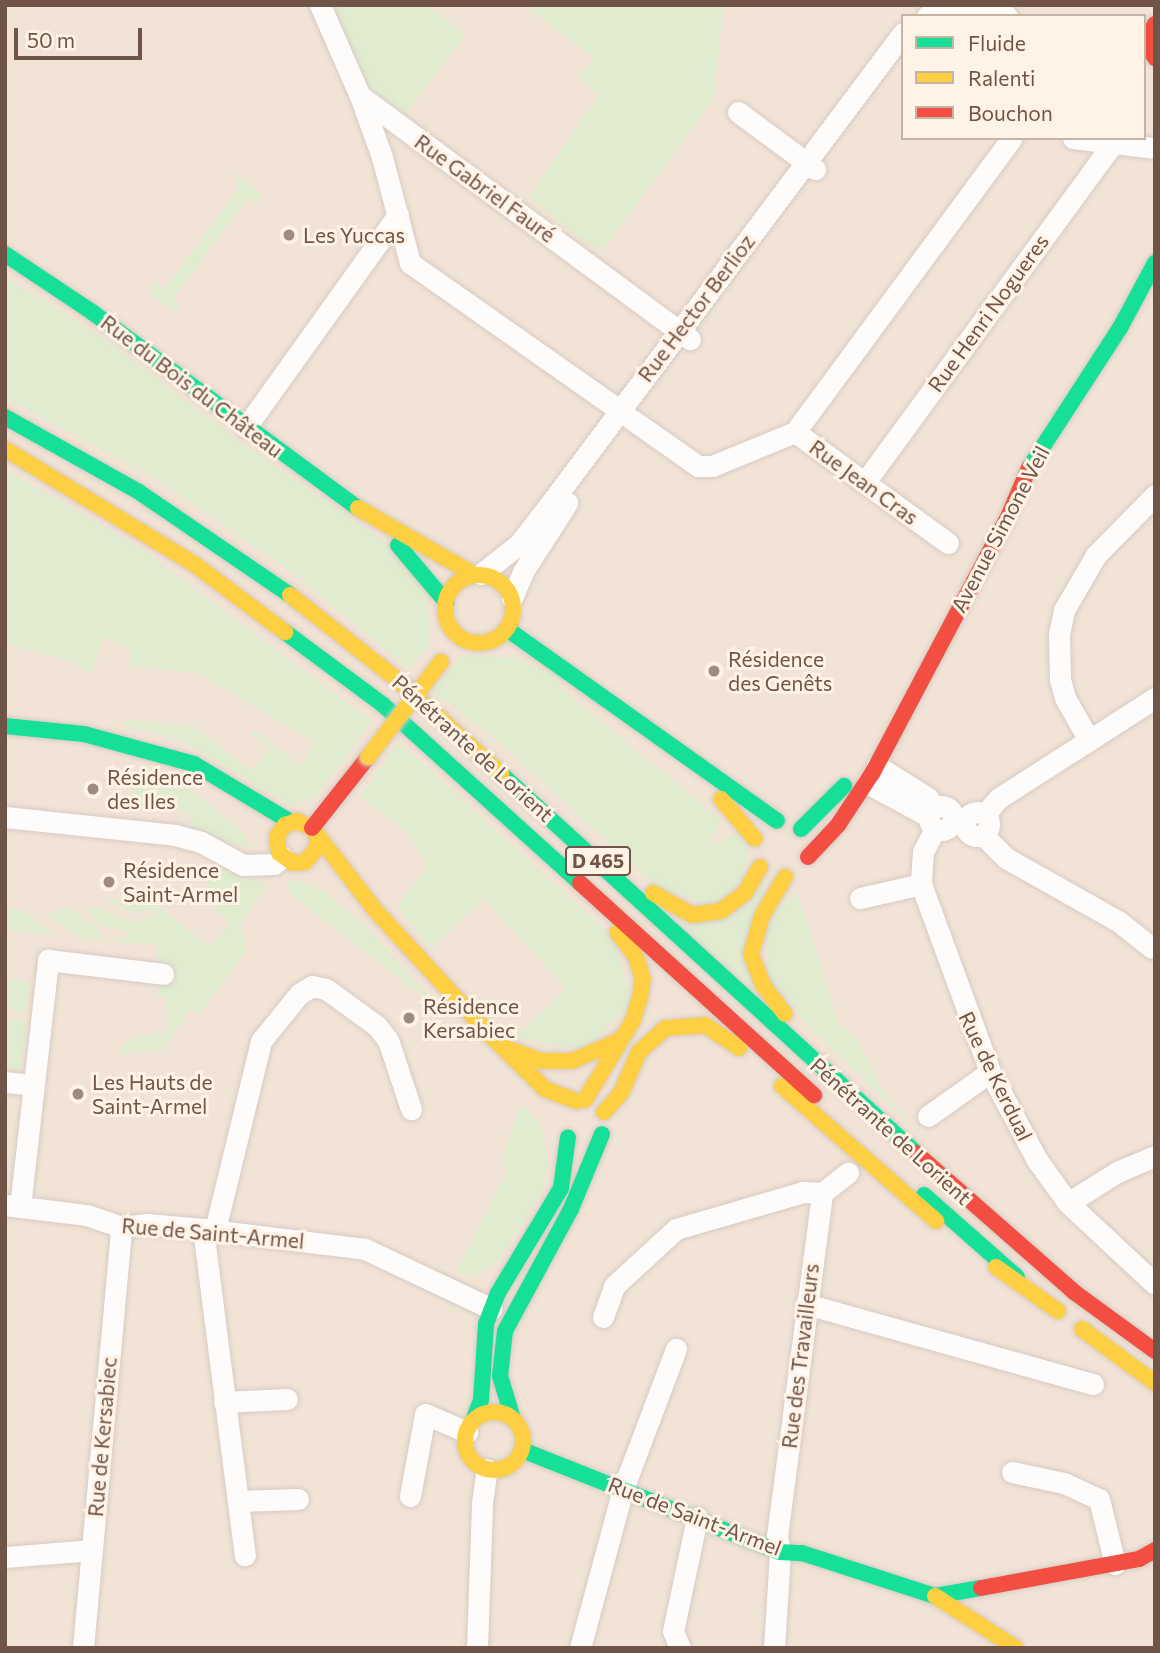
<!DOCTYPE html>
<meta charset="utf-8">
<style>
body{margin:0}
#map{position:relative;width:1160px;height:1653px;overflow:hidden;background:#f5eee5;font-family:Commissioner,sans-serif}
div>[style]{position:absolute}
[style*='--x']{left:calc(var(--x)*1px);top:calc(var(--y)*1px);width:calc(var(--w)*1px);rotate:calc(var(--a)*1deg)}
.residential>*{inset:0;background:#f1e3d5}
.green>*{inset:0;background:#e1ebd0}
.roads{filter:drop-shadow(0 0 2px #d6cbc4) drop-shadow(0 0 2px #d6cbc4)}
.street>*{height:21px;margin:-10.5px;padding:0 10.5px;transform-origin:10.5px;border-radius:10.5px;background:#fefcfb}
.street>.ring{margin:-10.5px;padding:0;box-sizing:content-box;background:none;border:21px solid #fefcfb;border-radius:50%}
.fast>*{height:16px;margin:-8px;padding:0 8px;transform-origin:8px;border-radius:8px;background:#16e098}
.slow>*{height:16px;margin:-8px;padding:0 8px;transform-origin:8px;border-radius:8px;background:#ffcf43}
.slow>.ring{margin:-8px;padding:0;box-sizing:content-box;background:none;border:16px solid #ffcf43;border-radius:50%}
.jam>*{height:16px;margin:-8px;padding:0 8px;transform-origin:8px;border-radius:8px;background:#f24e42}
.bridges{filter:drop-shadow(0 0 2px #d5cbc2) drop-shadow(0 0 2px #d5cbc2)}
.slow-bridge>*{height:16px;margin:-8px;padding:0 8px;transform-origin:8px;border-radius:8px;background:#ffcf43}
.dots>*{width:19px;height:19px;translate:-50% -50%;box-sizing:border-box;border:4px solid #fff3e5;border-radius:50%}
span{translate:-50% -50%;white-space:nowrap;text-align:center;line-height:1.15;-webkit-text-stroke:6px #fff3e5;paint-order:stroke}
.shield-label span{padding:2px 5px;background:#fff3e5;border:2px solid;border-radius:5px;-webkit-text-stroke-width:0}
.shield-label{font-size:19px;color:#715448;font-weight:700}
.street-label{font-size:21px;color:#715448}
.poi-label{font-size:21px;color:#715448}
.left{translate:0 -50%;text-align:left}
.frame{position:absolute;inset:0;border:7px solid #715448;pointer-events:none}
.legend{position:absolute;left:901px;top:14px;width:245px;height:126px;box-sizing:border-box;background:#fff3e5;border:2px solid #c6b3a6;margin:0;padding:9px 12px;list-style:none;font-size:21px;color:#715448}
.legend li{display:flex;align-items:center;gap:14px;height:35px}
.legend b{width:35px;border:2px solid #c6b3a6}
.scale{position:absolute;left:14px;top:28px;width:128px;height:32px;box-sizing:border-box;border:4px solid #715448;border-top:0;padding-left:9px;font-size:21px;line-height:24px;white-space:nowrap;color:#715448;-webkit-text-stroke:5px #fff3e5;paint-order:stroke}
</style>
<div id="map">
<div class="residential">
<i style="clip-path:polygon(evenodd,5px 5px,1155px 5px,1155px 1648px,5px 1648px,5px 5px,903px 16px,1144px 16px,1144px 138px,903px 138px,903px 16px)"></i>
</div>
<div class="green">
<i style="clip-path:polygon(333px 5px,427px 5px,466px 34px,405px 115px,369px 90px)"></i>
<i style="clip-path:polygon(524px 5px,724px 5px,713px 100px,603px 250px,587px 244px,529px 196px,599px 95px,578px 79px,594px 58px)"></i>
<i style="clip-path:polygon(234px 172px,263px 195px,254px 206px,250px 195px,175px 296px,179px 315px,148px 292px,157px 278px,162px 292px,238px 189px)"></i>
<i style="clip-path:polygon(5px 277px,103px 338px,253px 451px,376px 535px,427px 584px,430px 644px,409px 669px,290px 571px,155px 478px,5px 398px)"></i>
<i style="clip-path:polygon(5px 469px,136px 545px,372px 721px,317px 795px,291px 806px,180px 740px,123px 725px,123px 719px,194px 726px,252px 771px,270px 749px,250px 734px,255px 730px,300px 766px,315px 743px,198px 673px,129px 666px,130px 649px,104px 637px,92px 673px,65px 660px,5px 643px)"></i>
<i style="clip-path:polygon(463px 655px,519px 658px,560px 678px,558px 686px,721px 820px,710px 841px,715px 847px,743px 827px,748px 853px,745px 877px,717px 906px,660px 890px,500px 743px,431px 691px)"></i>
<i style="clip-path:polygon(399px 742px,613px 937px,632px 1003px,585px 1050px,514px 1038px,566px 988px,484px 899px,431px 949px,397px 907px,428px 865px,406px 832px,360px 797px)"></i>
<i style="clip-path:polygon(143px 766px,186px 784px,245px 835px,250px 849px,191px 828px,190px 814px,125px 804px)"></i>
<i style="clip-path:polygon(221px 867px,268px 884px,241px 923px,246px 951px,199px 1015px,190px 1009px,163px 1050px,123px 1054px,119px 1050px,130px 1038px,169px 1030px,165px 996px,157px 997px,160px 980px,168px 980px,171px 965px,156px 962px,157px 945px,117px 942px,116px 937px,128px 937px,130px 932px,102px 926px,83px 909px,95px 906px,131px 922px,157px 915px,150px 910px,129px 913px,105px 898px,153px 903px,211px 947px,230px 922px,216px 911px,206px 878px,211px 870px)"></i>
<i style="clip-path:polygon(295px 879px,321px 889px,364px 924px,430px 997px,428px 1001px,292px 895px,285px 884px)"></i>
<i style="clip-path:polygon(763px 880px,756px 994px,678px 922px)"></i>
<i style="clip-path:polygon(797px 891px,839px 1025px,856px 1037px,883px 1091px,931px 1144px,805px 1023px,768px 975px,765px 922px)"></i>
<i style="clip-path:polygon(5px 907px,26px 912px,57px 936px,5px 930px)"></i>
<i style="clip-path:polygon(69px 907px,97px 928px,97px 936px,108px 937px,107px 940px,78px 937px,46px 914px)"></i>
<i style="clip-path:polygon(5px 979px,30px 981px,26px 1012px,5px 1010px)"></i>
<i style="clip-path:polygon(5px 1018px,27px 1021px,21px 1070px,5px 1068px)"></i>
<i style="clip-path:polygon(522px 1103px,540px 1125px,546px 1143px,548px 1166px,542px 1193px,498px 1262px,480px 1274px,462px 1274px,456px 1271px,508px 1168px,502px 1165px,506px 1144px)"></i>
</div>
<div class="roads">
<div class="street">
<i style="--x:320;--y:5;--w:99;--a:66.3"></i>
<i style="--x:360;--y:96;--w:410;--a:36.4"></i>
<i style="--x:927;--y:16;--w:28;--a:-10"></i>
<i style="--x:955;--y:11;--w:52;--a:5.5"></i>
<i style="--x:360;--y:96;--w:65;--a:70.2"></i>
<i style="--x:382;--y:157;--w:110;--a:75.2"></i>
<i style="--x:410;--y:263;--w:256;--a:35.1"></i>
<i style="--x:738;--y:112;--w:96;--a:36.5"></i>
<i style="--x:1073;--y:138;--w:83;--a:7"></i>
<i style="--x:631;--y:419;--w:82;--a:35"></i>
<i style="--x:698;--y:466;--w:14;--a:0"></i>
<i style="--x:712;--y:466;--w:90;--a:-22.3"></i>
<i style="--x:795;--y:432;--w:189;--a:36"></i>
<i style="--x:246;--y:427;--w:261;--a:-54.4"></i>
<i style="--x:795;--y:432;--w:365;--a:-53.6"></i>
<i style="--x:865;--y:482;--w:419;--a:-53.8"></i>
<i style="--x:481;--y:574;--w:48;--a:-38.3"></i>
<i style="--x:519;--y:544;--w:51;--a:-52.2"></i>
<i style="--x:550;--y:504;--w:589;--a:-53.15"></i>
<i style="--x:512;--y:598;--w:30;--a:-67"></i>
<i style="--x:524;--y:570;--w:80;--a:-57.3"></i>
<i style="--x:1089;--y:740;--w:48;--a:-119.7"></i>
<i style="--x:1065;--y:698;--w:20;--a:-105"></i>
<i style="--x:1060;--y:679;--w:45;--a:-91.3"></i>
<i style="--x:1059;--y:634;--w:25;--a:-78"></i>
<i style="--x:1064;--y:610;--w:64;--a:-59.8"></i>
<i style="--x:1096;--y:555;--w:84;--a:-45.5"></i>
<i style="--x:877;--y:766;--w:60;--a:32.1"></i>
<i style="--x:928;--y:798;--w:11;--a:56"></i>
<i style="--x:867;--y:783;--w:69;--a:28.4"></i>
<i class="ring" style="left:929px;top:806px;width:3px;height:3px"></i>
<i class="ring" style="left:965px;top:812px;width:3px;height:3px"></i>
<i style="--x:985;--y:814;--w:21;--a:-49"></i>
<i style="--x:999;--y:798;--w:185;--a:-32.7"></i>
<i style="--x:5;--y:817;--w:171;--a:6"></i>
<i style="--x:175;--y:835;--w:27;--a:15"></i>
<i style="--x:201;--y:842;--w:48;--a:28.7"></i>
<i style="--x:243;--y:865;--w:31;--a:-2"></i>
<i style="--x:274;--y:864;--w:11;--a:-41"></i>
<i style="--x:935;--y:829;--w:26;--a:118"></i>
<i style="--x:923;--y:852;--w:32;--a:94"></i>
<i style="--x:921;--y:884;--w:200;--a:69.8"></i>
<i style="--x:990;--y:1072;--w:100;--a:61.9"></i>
<i style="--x:1037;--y:1160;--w:53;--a:54.2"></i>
<i style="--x:1068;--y:1203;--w:119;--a:43"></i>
<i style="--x:983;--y:835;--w:33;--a:45"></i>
<i style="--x:1006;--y:858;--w:129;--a:29.4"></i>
<i style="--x:1118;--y:921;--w:43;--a:38.5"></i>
<i style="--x:860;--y:898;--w:63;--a:-12.9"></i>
<i style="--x:5;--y:1082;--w:29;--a:6"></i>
<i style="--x:928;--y:1116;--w:76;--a:-35.4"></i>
<i style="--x:1068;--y:1203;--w:58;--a:-32.3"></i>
<i style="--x:1117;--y:1172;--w:41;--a:-22.8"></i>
<i style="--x:5;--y:1205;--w:83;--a:7"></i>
<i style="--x:87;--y:1215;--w:36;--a:19"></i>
<i style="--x:121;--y:1227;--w:26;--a:-7"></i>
<i style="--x:147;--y:1224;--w:56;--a:5.1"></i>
<i style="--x:203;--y:1229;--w:163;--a:7"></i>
<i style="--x:365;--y:1249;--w:140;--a:25.3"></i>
<i style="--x:20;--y:1207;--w:249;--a:-83.5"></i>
<i style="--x:48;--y:960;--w:116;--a:6.9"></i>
<i style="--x:203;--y:1229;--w:329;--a:82.7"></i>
<i style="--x:215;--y:1230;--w:195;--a:-76.3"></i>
<i style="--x:261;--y:1041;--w:60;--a:-51"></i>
<i style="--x:299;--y:994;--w:15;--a:-32"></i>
<i style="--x:312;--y:986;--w:14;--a:12"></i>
<i style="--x:326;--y:989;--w:63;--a:36"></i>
<i style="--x:377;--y:1026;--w:18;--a:52"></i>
<i style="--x:388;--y:1040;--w:73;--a:71.6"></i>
<i style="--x:806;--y:1304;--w:298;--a:15.6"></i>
<i style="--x:603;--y:1317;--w:33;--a:-70"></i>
<i style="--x:614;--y:1286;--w:84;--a:-42.6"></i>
<i style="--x:676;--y:1229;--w:132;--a:-16.2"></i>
<i style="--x:803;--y:1192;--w:19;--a:3"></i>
<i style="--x:224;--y:1402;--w:63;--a:-2.7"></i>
<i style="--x:1012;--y:1472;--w:53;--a:11.9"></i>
<i style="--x:1064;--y:1483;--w:38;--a:25"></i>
<i style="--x:1099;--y:1499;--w:67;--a:76.2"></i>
<i style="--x:410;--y:1496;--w:83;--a:-79.6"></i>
<i style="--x:425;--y:1414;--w:46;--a:23.2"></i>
<i style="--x:238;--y:1501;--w:60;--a:-1.9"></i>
<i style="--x:5;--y:1557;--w:87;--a:-4.6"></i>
<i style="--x:83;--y:1648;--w:423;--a:-84.8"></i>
<i style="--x:477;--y:1648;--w:145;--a:-88"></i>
<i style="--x:482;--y:1503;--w:34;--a:-82"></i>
<i style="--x:580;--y:1648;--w:165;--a:-74.9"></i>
<i style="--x:623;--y:1489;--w:150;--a:-69.3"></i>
<i style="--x:680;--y:1648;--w:18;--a:-112"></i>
<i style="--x:673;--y:1631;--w:116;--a:-78"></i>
<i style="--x:774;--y:1648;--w:96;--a:-86.4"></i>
<i style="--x:780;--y:1552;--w:16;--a:-101"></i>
<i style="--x:777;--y:1536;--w:346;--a:-82.5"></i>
<i style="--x:822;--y:1193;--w:33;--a:-38"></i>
</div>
<div class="fast">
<i style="--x:5;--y:254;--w:105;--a:33.7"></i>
<i style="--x:92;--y:312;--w:330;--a:36.4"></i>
<i style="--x:5;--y:417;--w:154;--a:29.2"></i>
<i style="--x:139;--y:492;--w:183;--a:34.3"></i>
<i style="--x:1029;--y:468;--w:167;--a:-57"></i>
<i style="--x:1120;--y:328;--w:74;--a:-61.7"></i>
<i style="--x:398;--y:545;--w:75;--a:49.9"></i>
<i style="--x:507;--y:629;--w:331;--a:35.4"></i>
<i style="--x:285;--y:632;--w:121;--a:36.6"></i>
<i style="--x:382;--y:704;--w:267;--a:42.1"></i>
<i style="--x:5;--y:726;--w:79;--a:5.8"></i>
<i style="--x:84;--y:734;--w:114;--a:15.3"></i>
<i style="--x:194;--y:764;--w:113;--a:30.9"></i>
<i style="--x:501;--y:774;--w:562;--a:42.4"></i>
<i style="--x:801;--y:829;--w:61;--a:-45"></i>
<i style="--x:924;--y:1195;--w:124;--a:41.4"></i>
<i style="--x:513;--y:1419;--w:45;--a:-106.8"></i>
<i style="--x:500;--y:1376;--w:45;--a:-83.7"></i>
<i style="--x:505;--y:1331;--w:139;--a:-61.6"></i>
<i style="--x:571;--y:1209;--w:81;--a:-67.5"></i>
<i style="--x:473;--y:1421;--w:22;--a:-69"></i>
<i style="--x:481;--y:1400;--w:76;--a:-86.2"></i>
<i style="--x:486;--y:1324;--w:33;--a:-69"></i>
<i style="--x:498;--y:1293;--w:122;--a:-59"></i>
<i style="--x:561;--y:1188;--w:51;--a:-82.2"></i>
<i style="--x:522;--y:1450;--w:277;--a:21.6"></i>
<i style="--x:780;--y:1552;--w:22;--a:3"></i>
<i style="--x:802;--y:1553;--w:140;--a:17.9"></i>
<i style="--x:935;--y:1596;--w:47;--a:-9.9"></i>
</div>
<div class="slow">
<i style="--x:5;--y:449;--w:221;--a:31.3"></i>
<i style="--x:194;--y:564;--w:114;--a:36.8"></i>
<i style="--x:358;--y:508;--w:135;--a:29.8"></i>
<i class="ring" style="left:445px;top:575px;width:52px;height:52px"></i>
<i style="--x:290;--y:595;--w:140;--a:38.3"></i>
<i style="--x:400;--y:682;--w:137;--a:42.3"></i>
<i style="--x:721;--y:799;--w:52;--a:49.6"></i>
<i style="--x:316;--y:834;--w:13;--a:81"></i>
<i style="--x:318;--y:847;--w:20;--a:131"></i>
<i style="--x:305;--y:862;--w:12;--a:175"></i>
<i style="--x:293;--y:863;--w:17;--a:-144"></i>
<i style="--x:279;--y:853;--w:17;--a:-97"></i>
<i style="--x:277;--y:836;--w:14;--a:-54"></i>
<i style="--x:285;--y:825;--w:13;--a:-18"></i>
<i style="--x:297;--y:821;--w:17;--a:25"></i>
<i style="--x:312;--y:828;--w:103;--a:52.5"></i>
<i style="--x:375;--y:910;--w:167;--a:47.4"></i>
<i style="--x:488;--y:1033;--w:80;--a:44.5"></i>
<i style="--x:545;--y:1089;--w:34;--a:21"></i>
<i style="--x:785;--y:877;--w:45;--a:120.5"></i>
<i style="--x:762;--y:916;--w:40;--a:106"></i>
<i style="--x:751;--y:954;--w:33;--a:69"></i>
<i style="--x:763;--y:985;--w:36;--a:53"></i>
<i style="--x:653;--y:893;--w:45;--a:29.4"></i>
<i style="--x:692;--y:915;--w:29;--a:-8"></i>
<i style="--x:721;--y:911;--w:30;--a:-37"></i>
<i style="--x:745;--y:893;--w:30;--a:-60"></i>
<i style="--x:506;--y:1048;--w:37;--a:20"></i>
<i style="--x:541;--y:1061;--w:31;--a:0"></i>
<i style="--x:572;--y:1061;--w:50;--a:-23.5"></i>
<i style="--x:782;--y:1086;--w:205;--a:41.2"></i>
<i style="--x:585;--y:1100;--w:93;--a:-59"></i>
<i style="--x:633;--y:1020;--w:24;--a:-73"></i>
<i style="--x:640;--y:997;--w:18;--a:-81"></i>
<i style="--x:643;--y:979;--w:23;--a:-108"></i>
<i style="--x:636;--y:957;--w:31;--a:-127"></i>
<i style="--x:604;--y:1112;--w:25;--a:-48"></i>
<i style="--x:621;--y:1093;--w:45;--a:-66.3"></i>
<i style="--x:639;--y:1052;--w:36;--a:-42"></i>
<i style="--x:666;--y:1028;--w:39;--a:-4"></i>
<i style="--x:705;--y:1025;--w:41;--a:34.1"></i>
<i style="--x:996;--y:1267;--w:76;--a:35.4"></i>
<i style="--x:1082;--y:1329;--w:91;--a:36.5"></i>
<i class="ring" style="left:465px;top:1412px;width:42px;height:42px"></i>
<i style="--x:935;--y:1596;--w:96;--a:32.7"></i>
</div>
<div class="jam">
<i style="--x:1155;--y:24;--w:21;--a:119"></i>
<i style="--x:1145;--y:42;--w:19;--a:58"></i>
<i style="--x:312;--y:828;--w:90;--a:-51.7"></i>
<i style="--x:808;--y:857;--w:44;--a:-46.8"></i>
<i style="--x:838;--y:825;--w:64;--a:-56.6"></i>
<i style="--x:873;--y:772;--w:289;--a:-62.1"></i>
<i style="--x:1008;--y:517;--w:53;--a:-66.8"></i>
<i style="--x:580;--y:883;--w:316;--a:42.2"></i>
<i style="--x:916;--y:1153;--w:210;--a:41.3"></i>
<i style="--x:1074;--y:1292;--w:100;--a:36.1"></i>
<i style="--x:981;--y:1588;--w:161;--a:-10.4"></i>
<i style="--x:1139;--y:1559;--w:18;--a:-29"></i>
</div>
</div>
<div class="bridges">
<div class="slow-bridge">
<i style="--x:368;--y:757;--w:120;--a:-52.5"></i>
</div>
</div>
<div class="dots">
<i style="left:289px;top:235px;background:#9f8a7f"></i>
<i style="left:714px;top:671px;background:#9f8a7f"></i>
<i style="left:93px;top:789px;background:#9f8a7f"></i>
<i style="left:109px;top:882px;background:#9f8a7f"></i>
<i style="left:409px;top:1018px;background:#9f8a7f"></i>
<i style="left:78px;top:1094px;background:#9f8a7f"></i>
</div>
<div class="shield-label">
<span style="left:598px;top:861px">D 465</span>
</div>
<div class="street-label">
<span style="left:485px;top:188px;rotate:36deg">Rue Gabriel Fauré</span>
<span style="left:696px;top:308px;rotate:-53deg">Rue Hector Berlioz</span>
<span style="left:988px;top:313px;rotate:-54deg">Rue Henri Nogueres</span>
<span style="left:192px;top:386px;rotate:37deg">Rue du Bois du Château</span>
<span style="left:864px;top:482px;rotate:36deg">Rue Jean Cras</span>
<span style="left:1000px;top:529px;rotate:-62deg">Avenue Simone Veil</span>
<span style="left:473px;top:748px;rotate:42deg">Pénétrante de Lorient</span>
<span style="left:996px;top:1076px;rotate:64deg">Rue de Kerdual</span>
<span style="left:891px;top:1131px;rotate:42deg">Pénétrante de Lorient</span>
<span style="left:213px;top:1233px;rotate:5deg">Rue de Saint-Armel</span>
<span style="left:800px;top:1356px;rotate:-83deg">Rue des Travailleurs</span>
<span style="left:102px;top:1437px;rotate:-85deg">Rue de Kersabiec</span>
<span style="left:695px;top:1516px;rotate:21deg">Rue de Saint-Armel</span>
</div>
<div class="poi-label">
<span class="left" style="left:303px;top:235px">Les Yuccas</span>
<span class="left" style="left:728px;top:671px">Résidence<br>des Genêts</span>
<span class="left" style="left:107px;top:789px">Résidence<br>des Iles</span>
<span class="left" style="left:123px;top:882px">Résidence<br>Saint-Armel</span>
<span class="left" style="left:423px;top:1018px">Résidence<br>Kersabiec</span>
<span class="left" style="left:92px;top:1094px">Les Hauts de<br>Saint-Armel</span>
</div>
<div class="frame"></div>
<ul class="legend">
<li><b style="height:9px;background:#16e098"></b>Fluide</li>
<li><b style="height:9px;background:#ffcf43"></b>Ralenti</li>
<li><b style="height:9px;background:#f24e42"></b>Bouchon</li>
</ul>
<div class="scale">50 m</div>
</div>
